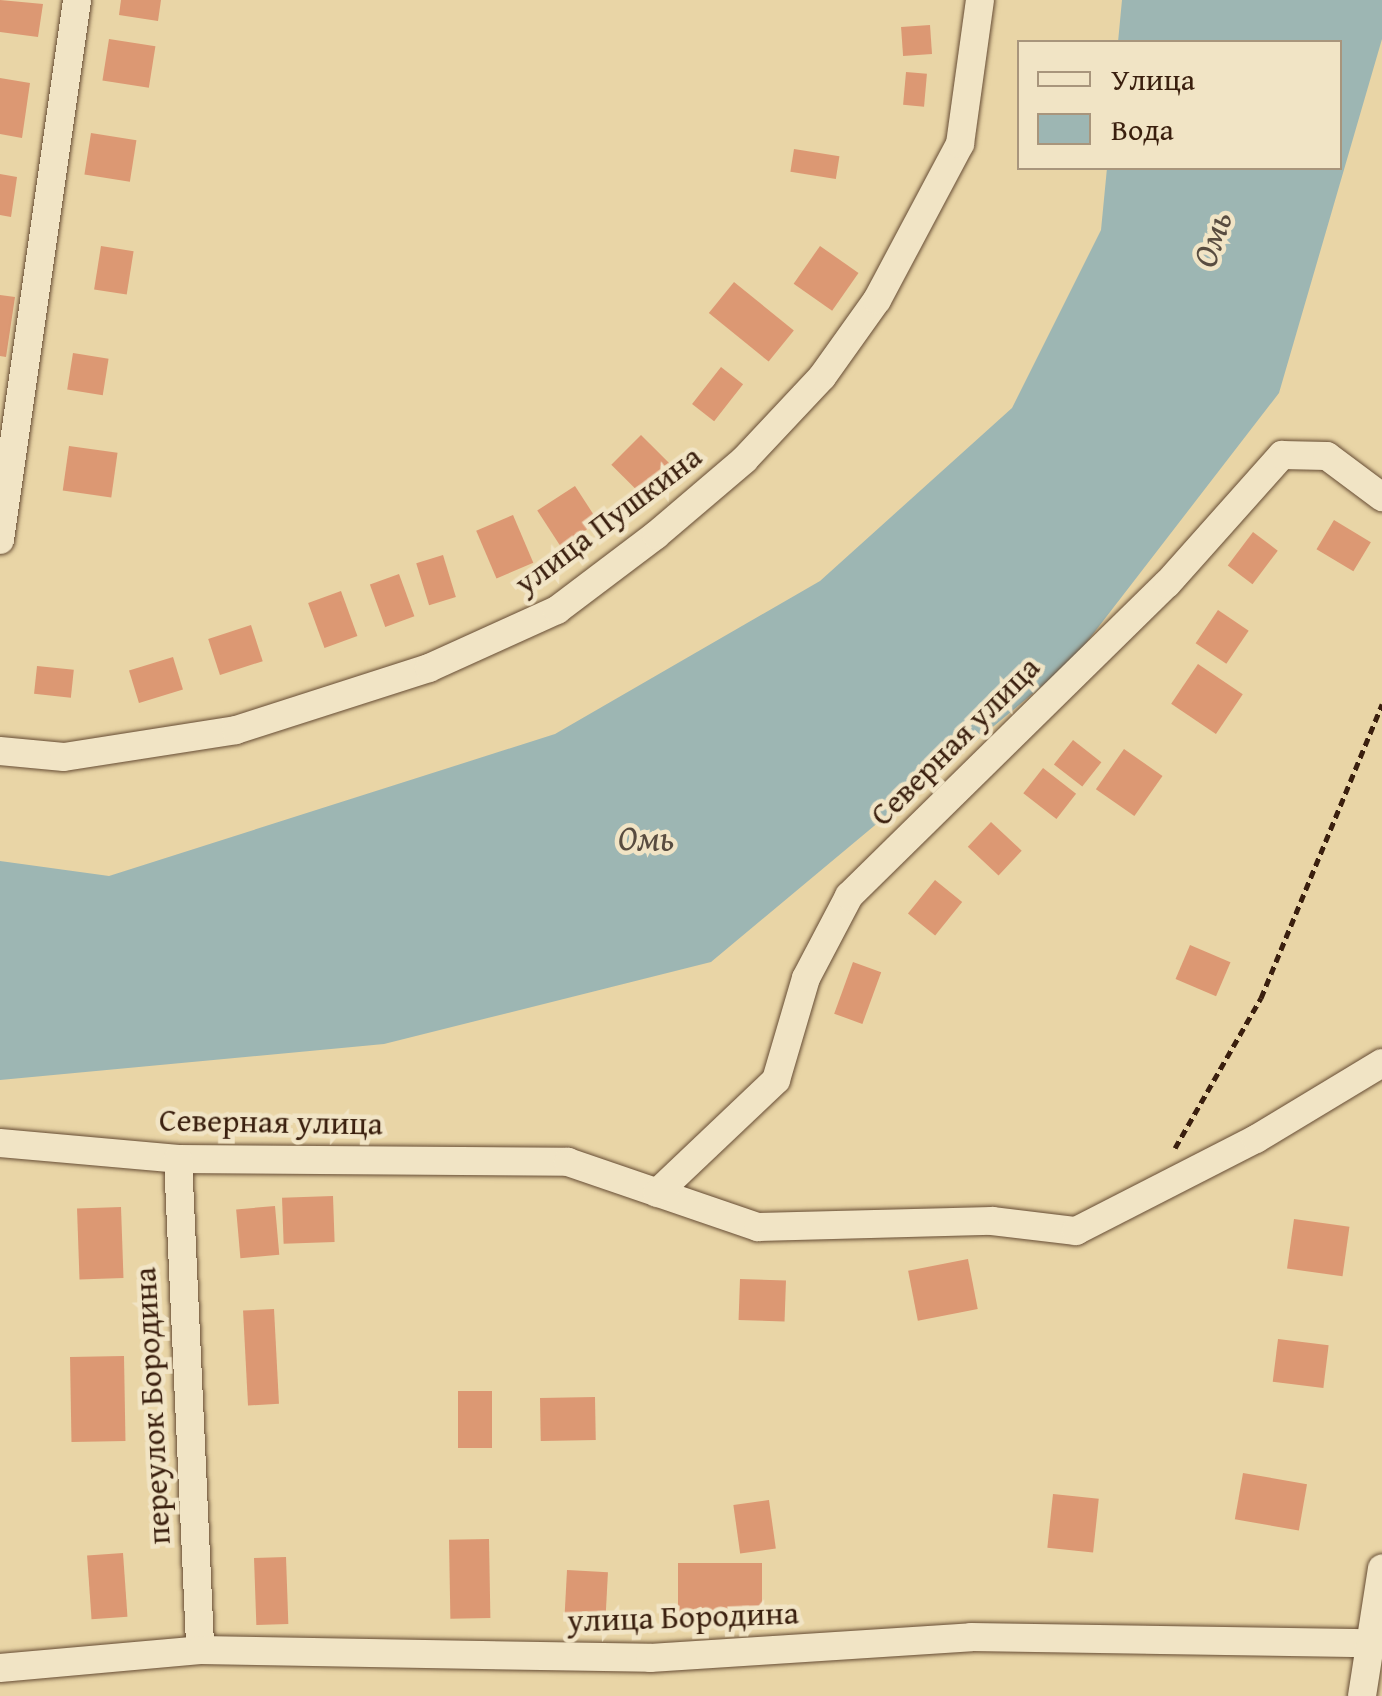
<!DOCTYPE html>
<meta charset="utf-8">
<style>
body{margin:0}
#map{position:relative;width:1382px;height:1696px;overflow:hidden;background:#e9d5a6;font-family:"Gentium Book Plus",serif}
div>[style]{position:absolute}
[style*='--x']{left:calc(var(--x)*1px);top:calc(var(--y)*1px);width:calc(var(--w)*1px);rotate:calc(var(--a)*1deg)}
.water>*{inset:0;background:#9db6b3}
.building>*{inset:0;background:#dc9873;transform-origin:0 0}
.path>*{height:5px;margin-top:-2.5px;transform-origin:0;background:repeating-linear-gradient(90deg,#3a1f0e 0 8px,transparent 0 13px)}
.roads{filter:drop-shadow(0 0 2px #664c34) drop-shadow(0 0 2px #664c34)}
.street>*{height:28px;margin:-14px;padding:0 14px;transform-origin:14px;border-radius:14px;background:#f1e4c5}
span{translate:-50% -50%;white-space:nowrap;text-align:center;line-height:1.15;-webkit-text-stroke:9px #f1e4c5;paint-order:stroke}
.street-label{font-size:32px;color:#3a1f0e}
.water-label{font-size:35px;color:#584c40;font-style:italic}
.legend{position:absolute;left:1017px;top:40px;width:325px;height:130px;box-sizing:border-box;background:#f1e4c5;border:2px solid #a8957c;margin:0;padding:12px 18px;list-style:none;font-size:30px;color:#3a1f0e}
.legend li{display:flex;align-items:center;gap:20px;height:50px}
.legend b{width:50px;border:2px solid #a8957c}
</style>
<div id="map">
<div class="water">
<i style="clip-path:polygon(1122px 0,1382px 0,1382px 39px,1279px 393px,1073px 660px,711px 962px,384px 1044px,0 1080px,0 861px,109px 876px,555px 734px,820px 581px,1012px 408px,1101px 230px,1107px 168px,1340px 168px,1340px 42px,1118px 42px)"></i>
</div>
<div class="building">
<i style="clip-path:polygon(0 0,43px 4px,38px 37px,0 32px)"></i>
<i style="clip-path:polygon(121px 0,161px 0,158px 21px,119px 15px)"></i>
<i style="left:930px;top:25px;width:29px;height:29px;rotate:86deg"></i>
<i style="left:109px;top:39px;width:47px;height:42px;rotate:9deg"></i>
<i style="left:906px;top:72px;width:21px;height:33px;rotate:5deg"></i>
<i style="clip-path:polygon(0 78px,30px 83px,22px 138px,0 134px)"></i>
<i style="left:91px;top:133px;width:46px;height:42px;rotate:9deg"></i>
<i style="left:794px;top:149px;width:46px;height:23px;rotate:9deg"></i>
<i style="clip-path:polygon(0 174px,17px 177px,11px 217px,0 215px)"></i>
<i style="left:101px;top:246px;width:33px;height:44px;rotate:9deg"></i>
<i style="left:820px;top:246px;width:47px;height:46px;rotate:35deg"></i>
<i style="left:734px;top:282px;width:77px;height:40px;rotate:39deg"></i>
<i style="clip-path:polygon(0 295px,15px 297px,6px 357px,0 356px)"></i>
<i style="left:73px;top:353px;width:36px;height:37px;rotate:9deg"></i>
<i style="left:721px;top:367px;width:28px;height:47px;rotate:38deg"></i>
<i style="left:641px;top:435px;width:44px;height:42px;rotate:45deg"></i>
<i style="left:69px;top:446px;width:49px;height:45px;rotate:8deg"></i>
<i style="left:575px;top:486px;width:43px;height:45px;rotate:57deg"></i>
<i style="left:513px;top:515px;width:52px;height:40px;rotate:67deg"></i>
<i style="left:1334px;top:520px;width:43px;height:34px;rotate:31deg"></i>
<i style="left:1253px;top:532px;width:31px;height:42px;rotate:37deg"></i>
<i style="left:443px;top:555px;width:44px;height:28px;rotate:73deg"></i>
<i style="left:399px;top:574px;width:45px;height:31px;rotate:70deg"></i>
<i style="left:341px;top:591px;width:48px;height:35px;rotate:70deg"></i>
<i style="left:1218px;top:610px;width:37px;height:40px;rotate:34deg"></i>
<i style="left:251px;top:625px;width:38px;height:45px;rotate:72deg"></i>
<i style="left:173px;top:657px;width:34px;height:46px;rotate:73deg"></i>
<i style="left:1198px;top:664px;width:54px;height:48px;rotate:34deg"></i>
<i style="left:37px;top:666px;width:37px;height:28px;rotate:6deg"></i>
<i style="left:1073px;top:740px;width:36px;height:31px;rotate:38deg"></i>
<i style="left:1124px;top:749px;width:47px;height:49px;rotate:35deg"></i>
<i style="left:1043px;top:768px;width:42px;height:32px;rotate:38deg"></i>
<i style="left:991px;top:822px;width:42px;height:34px;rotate:43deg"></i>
<i style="left:935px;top:880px;width:35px;height:43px;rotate:39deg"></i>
<i style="left:1190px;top:945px;width:44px;height:37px;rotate:23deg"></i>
<i style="left:853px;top:962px;width:30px;height:55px;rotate:20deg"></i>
<i style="left:333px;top:1196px;width:46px;height:51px;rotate:88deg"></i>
<i style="left:275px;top:1206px;width:49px;height:39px;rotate:85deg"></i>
<i style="left:121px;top:1207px;width:71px;height:44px;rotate:88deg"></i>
<i style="left:1294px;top:1219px;width:56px;height:50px;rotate:8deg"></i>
<i style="left:968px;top:1259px;width:51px;height:61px;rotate:79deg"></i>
<i style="left:740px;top:1279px;width:46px;height:41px;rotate:2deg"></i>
<i style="left:274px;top:1309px;width:95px;height:31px;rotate:87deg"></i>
<i style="left:1278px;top:1339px;width:51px;height:43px;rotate:7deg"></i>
<i style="left:124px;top:1356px;width:85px;height:54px;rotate:89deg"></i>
<i style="left:458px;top:1391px;width:34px;height:57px"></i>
<i style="left:595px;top:1397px;width:43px;height:55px;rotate:89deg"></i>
<i style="left:1243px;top:1473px;width:65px;height:47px;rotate:10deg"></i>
<i style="left:1053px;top:1494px;width:46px;height:54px;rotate:6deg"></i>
<i style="left:769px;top:1500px;width:49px;height:36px;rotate:82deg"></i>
<i style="left:489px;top:1539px;width:79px;height:40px;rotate:89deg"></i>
<i style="left:123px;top:1553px;width:64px;height:36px;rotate:86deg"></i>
<i style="left:286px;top:1557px;width:67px;height:32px;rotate:88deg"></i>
<i style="left:678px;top:1563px;width:84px;height:52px"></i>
<i style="left:567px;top:1570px;width:41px;height:43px;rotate:3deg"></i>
</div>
<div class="path">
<i style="--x:1175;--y:1148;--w:173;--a:-60.2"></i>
<i style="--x:1261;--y:998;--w:318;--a:-67.6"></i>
</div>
<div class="roads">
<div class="street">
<i style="--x:0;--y:540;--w:545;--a:-81.88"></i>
<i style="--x:0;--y:751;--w:64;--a:5.4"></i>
<i style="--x:64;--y:757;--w:174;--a:-8.9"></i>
<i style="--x:236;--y:730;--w:203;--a:-17.8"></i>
<i style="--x:429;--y:668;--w:141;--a:-24.4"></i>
<i style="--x:557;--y:610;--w:124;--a:-37.1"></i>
<i style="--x:656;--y:535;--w:116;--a:-40.4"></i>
<i style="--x:744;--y:460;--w:114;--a:-46.8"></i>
<i style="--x:822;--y:377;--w:95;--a:-54.5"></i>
<i style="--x:877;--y:300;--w:177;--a:-62"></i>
<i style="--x:960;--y:144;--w:145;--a:-82.1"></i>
<i style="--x:0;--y:1143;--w:179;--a:5.1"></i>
<i style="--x:178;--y:1159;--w:390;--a:0.4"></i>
<i style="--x:568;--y:1162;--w:201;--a:18.9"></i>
<i style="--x:758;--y:1227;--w:234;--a:-1.5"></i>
<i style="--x:992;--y:1221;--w:85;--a:6.8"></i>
<i style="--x:1076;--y:1231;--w:202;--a:-27.1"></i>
<i style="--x:1256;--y:1139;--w:147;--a:-31.1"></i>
<i style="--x:178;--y:1159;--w:491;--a:87.4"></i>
<i style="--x:657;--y:1193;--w:164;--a:-43.5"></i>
<i style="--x:776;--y:1080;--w:106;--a:-73.6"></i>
<i style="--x:806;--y:978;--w:93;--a:-62.3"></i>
<i style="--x:849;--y:896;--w:445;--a:-44.5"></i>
<i style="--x:1167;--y:584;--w:173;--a:-48.3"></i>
<i style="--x:1282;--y:455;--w:45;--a:1.3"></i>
<i style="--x:1327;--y:456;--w:69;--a:36.7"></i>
<i style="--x:0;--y:1668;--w:201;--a:-5.1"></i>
<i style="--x:200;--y:1650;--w:450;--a:1"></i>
<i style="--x:650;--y:1658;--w:322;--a:-3.7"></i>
<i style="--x:971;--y:1637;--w:398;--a:0.9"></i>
<i style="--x:1362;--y:1696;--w:129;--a:-81.1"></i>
</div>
</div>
<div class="street-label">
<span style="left:608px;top:520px;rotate:-37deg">улица Пушкина</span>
<span style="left:955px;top:741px;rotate:-45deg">Северная улица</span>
<span style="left:271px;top:1122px;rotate:1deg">Северная улица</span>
<span style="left:152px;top:1406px;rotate:-93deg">переулок Бородина</span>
<span style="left:683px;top:1617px;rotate:-2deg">улица Бородина</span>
</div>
<div class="water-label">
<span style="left:1212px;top:239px;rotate:-71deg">Омь</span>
<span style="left:646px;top:838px">Омь</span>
</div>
<ul class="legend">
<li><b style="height:12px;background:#f1e4c5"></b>Улица</li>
<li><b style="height:28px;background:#9db6b3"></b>Вода</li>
</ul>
</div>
